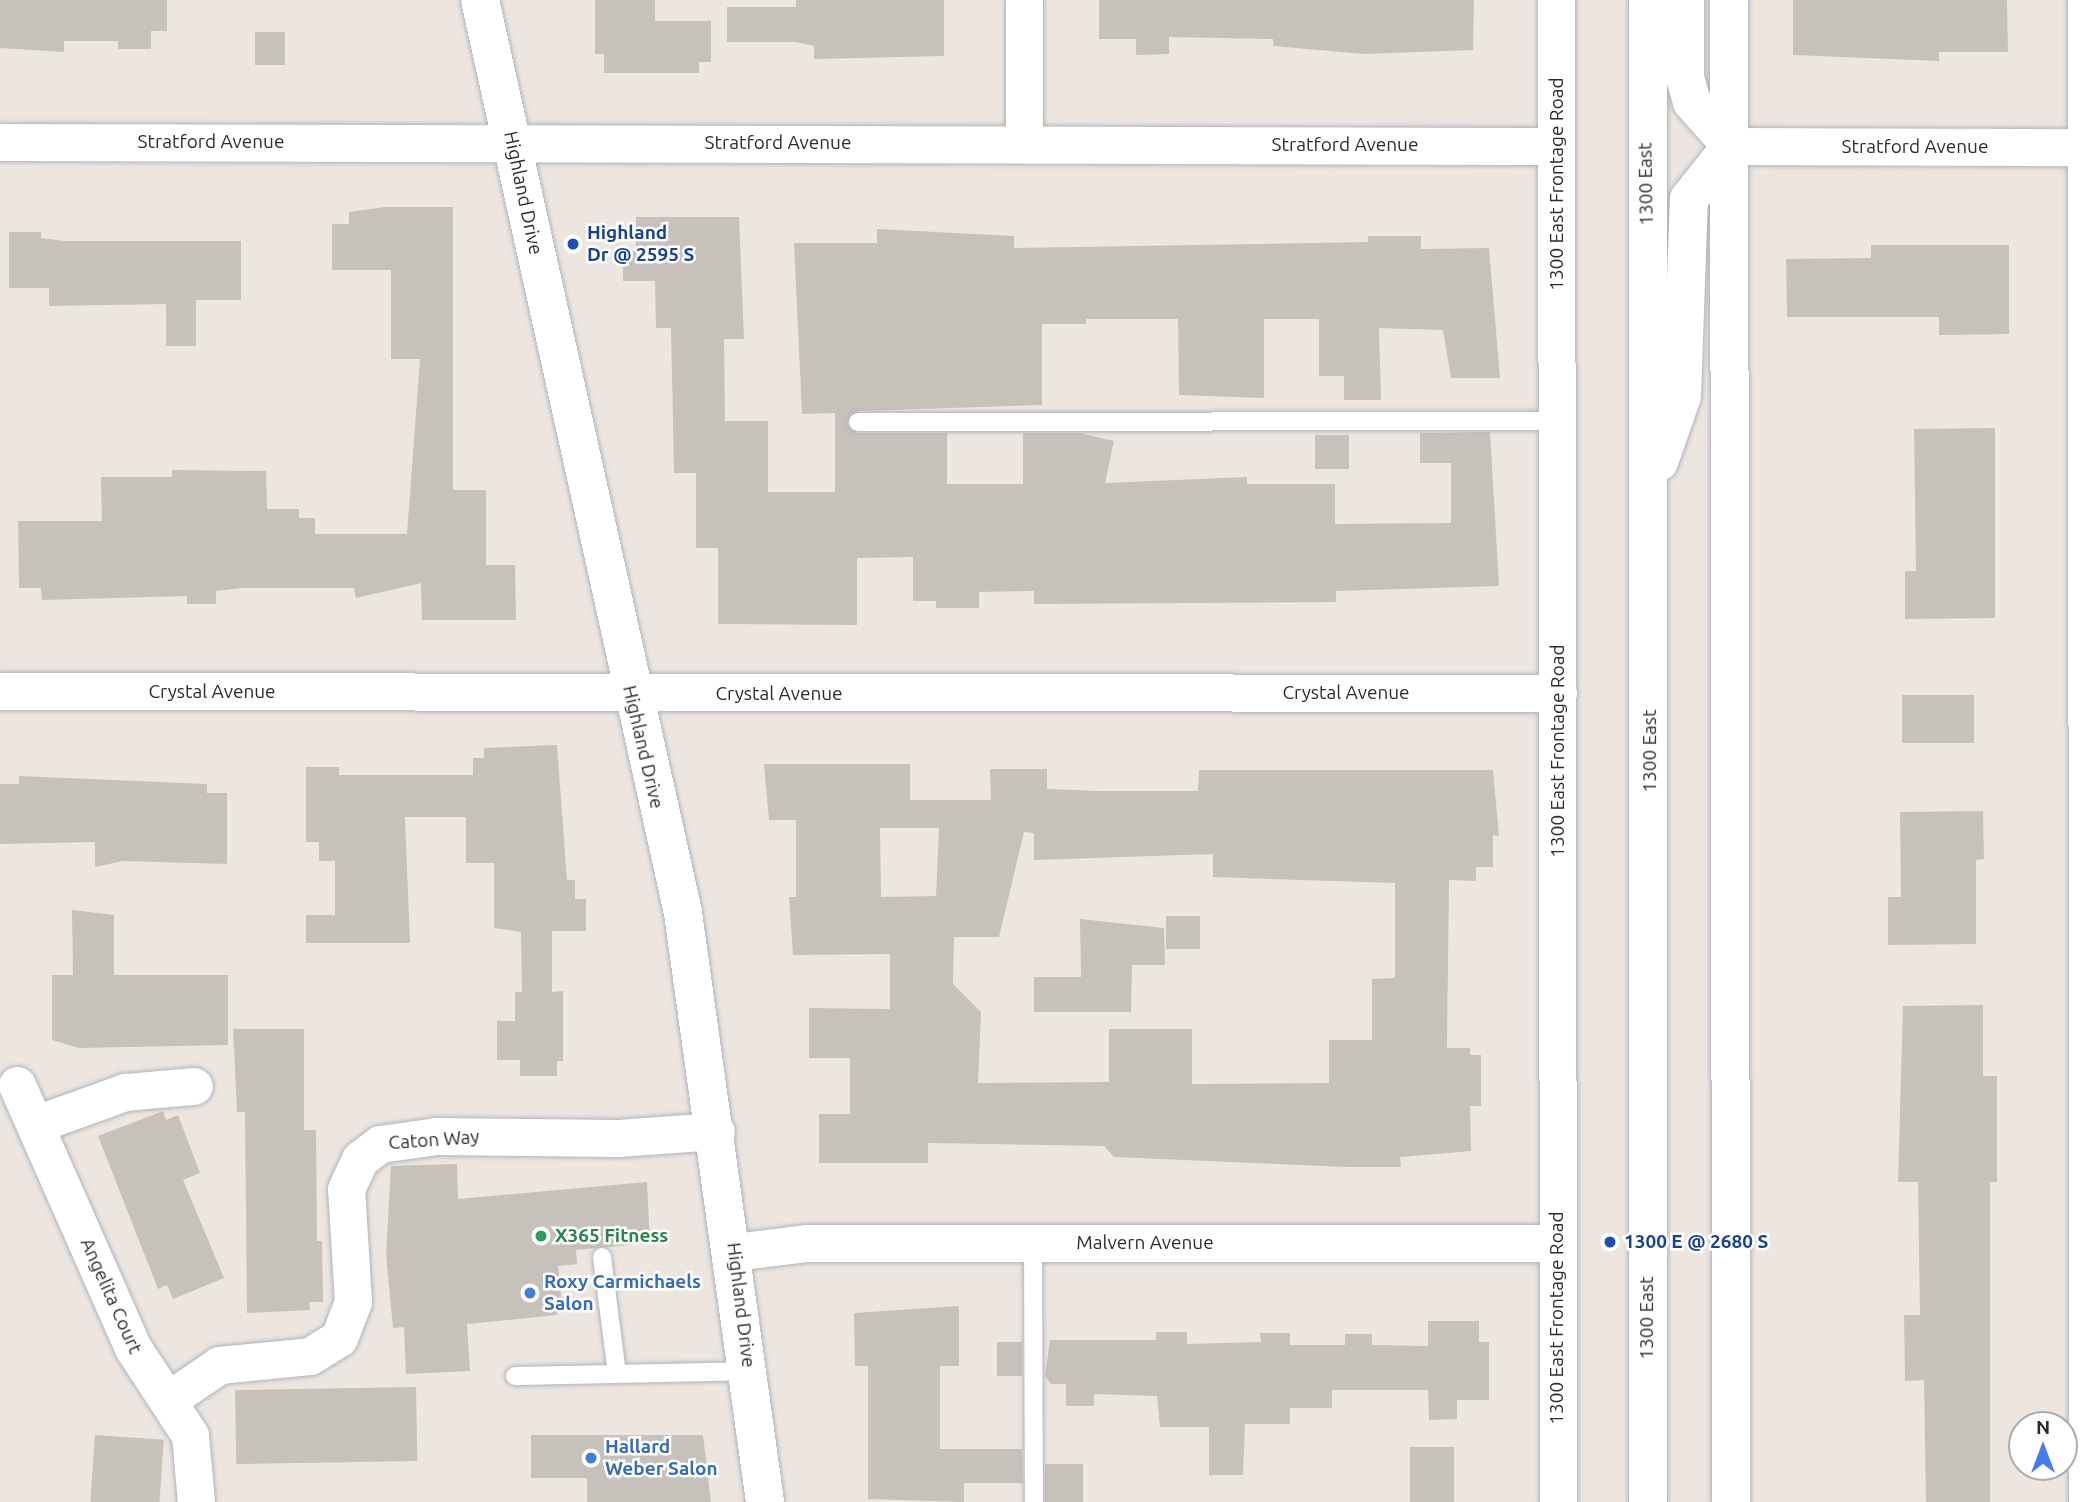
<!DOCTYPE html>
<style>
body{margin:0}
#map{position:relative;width:2099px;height:1502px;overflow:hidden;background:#ede6e0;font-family:Ubuntu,sans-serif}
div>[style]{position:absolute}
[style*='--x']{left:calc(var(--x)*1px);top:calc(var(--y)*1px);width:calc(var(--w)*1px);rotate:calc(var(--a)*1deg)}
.building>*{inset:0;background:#c6c1bb;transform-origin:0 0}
.roads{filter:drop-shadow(0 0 2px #b0b4bc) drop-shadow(0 0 2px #b0b4bc)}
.lane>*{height:18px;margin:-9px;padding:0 9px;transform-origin:9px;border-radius:9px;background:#fff}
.street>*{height:37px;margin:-18.5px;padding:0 18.5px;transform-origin:18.5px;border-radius:18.5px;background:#fff}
.secondary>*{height:38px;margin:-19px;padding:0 19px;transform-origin:19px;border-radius:19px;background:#fff}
.dots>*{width:19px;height:19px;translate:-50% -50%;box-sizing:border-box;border:4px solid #fff;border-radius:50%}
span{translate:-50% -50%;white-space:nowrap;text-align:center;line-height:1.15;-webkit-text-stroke:5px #fff;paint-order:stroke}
.street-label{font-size:19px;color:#2c2c2c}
.transit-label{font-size:19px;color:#164399;font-weight:700}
.left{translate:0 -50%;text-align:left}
.leisure-label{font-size:19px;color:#27864d;font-weight:700}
.shop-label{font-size:19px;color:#366cbe;font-weight:700}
.north{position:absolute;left:2008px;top:1411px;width:70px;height:70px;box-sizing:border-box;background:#fff;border:2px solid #ababab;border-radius:50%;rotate:0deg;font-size:19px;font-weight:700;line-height:28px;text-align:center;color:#2c2c2c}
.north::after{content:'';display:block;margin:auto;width:24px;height:32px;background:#477bf3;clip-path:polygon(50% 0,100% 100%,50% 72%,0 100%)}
</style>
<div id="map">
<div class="building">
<i style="clip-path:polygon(0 0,167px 0,167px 31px,151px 31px,151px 49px,118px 49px,118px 41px,64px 41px,64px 52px,0 48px)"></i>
<i style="clip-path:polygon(595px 0,655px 0,655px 21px,711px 21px,711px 62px,699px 62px,699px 73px,604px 73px,604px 54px,595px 54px)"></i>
<i style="clip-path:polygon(796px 0,944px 0,944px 56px,814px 59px,814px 46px,796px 42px,727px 42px,727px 7px,796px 7px)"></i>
<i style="clip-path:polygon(1099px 0,1474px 0,1473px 50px,1365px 54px,1273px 46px,1273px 39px,1169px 37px,1169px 54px,1136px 55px,1136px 39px,1099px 39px)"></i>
<i style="clip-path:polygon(1793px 0,2007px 0,2008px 52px,1939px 52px,1939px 61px,1793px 55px)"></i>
<i style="left:255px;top:32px;width:30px;height:33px"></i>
<i style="clip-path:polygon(385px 207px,453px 207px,453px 490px,486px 490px,486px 565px,515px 565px,516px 620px,422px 620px,421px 583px,356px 598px,354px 588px,242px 588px,216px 591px,216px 604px,187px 604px,187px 596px,42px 600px,41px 588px,19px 588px,18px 521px,102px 521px,101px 477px,172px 477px,172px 470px,266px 471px,267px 509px,299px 509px,299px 518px,315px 518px,315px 534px,407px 534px,420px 359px,391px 359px,391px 270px,332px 270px,332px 224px,349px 224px,349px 212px)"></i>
<i style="clip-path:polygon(636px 217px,739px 217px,744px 339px,724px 339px,725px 421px,768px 421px,768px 492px,835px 492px,835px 413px,802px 414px,794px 243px,877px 243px,877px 229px,1014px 236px,1014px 248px,1368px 242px,1368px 236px,1421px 236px,1421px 249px,1489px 248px,1500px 378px,1451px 378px,1443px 330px,1379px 328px,1381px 400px,1344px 400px,1344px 376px,1319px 376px,1319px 319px,1264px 319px,1264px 398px,1179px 395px,1178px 319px,1086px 319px,1086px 324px,1042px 324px,1042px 405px,858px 411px,847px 423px,858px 433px,947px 433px,947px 484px,1023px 484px,1023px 433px,1080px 433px,1114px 441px,1105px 483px,1247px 477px,1247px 484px,1335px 484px,1335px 524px,1451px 523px,1451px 463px,1420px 463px,1420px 433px,1490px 432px,1499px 586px,1336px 591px,1336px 602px,1034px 604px,1034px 591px,979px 592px,979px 608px,936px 608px,936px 601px,913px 601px,913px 557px,857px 558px,857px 625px,718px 624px,718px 548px,696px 548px,696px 473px,674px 473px,671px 328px,656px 328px,655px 281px,623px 281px,623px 251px,636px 251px)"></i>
<i style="clip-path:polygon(9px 232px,41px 232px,41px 238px,64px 241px,241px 241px,241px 300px,196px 300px,196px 346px,166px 346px,166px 304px,49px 306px,49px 288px,9px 288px)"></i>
<i style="clip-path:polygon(1871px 245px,2009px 245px,2009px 334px,1939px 335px,1939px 317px,1787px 317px,1786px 259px,1871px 258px)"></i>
<i style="clip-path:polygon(1995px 428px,1995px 618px,1905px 619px,1905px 571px,1916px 571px,1914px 429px)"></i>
<i style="left:1315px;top:435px;width:34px;height:34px"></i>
<i style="left:1974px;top:695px;width:48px;height:72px;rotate:90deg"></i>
<i style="clip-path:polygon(557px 745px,567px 880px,575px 880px,575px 899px,586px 899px,586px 931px,552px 931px,552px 992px,563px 991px,563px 1061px,557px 1061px,557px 1076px,520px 1076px,520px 1060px,497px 1060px,497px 1021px,515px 1021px,515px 992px,522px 992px,521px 932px,494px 928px,494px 863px,466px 863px,466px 817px,405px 817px,410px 943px,306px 943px,306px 915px,335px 915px,335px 861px,319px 861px,319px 842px,306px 842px,306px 767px,339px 767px,339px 775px,473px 775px,473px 758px,484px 758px,484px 748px)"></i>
<i style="clip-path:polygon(evenodd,764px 764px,910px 764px,910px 800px,991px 800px,990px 769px,1047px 769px,1047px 789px,1099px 791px,1198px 791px,1199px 770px,1493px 770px,1499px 836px,1493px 835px,1493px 867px,1476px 867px,1476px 881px,1449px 880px,1447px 1048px,1470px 1048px,1470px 1055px,1481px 1055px,1481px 1106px,1470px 1106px,1471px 1151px,1400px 1157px,1401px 1167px,1349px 1167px,1114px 1157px,1104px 1146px,928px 1143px,928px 1163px,819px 1163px,819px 1114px,850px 1114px,850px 1058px,809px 1058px,809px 1008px,890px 1009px,890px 954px,793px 955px,789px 897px,796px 897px,796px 820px,769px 820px,764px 764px,880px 828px,939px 828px,936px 896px,881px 897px,880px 828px,764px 764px,1024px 832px,1034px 833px,1034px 860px,1213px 854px,1213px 877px,1395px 883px,1395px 978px,1372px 979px,1372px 1040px,1329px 1040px,1329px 1083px,1192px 1084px,1192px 1029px,1109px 1029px,1109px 1082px,978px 1083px,981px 1012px,953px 984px,954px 937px,999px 937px,1024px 832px)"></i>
<i style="clip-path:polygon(19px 776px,207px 784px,207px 793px,227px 793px,227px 864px,123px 861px,95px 867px,95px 842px,0 844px,0 784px,19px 784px)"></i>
<i style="clip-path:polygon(1983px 811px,1984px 859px,1976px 860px,1976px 944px,1888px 945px,1888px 897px,1901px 897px,1900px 812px)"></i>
<i style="clip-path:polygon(72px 910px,114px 915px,114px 975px,228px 975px,228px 1045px,79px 1048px,52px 1040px,52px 975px,73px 975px)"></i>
<i style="left:1166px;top:916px;width:34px;height:33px"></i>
<i style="clip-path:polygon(1080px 919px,1164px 928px,1165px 965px,1132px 965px,1131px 1012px,1034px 1012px,1034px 977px,1081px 977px)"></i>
<i style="clip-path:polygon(1983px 1005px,1983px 1076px,1997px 1076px,1997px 1182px,1990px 1182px,1990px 1502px,1926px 1502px,1924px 1380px,1905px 1381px,1904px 1315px,1920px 1315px,1918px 1182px,1898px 1182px,1903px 1006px)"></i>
<i style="clip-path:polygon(233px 1029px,304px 1029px,304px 1130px,316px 1130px,317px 1241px,322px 1241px,323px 1302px,309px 1302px,310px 1310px,247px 1313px,245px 1112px,237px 1112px)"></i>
<i style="clip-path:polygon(163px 1111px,166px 1120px,178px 1115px,200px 1173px,183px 1180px,224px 1278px,173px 1299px,167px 1285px,158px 1289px,98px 1136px)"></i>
<i style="clip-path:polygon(457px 1164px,458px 1199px,647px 1182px,650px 1243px,576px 1250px,577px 1264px,558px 1266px,562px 1305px,556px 1306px,557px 1315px,467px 1324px,470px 1371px,406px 1374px,404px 1327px,393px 1328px,386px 1254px,391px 1166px)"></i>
<i style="clip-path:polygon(959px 1306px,959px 1366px,940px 1366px,940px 1449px,1022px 1449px,1023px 1483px,964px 1483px,964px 1502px,868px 1499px,868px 1366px,855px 1366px,854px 1313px)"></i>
<i style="clip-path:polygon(1428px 1321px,1479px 1321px,1479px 1342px,1489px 1342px,1489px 1400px,1457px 1400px,1457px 1419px,1429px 1420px,1428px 1390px,1332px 1390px,1332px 1408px,1290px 1408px,1290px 1424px,1245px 1424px,1243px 1475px,1209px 1475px,1209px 1427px,1160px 1427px,1157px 1396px,1094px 1394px,1094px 1406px,1066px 1406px,1066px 1384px,1051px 1384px,1045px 1376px,1050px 1340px,1156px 1340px,1156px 1332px,1187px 1332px,1187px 1344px,1261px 1342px,1260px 1333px,1290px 1333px,1290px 1345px,1345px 1345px,1345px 1334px,1372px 1334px,1372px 1345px,1428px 1346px)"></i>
<i style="left:997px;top:1342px;width:25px;height:34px"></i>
<i style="left:416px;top:1387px;width:74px;height:181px;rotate:89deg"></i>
<i style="left:95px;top:1435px;width:69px;height:67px;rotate:4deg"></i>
<i style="clip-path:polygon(531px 1435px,703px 1435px,711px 1502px,587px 1502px,587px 1478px,531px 1478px)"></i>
<i style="left:1410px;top:1447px;width:44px;height:55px"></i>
<i style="left:1083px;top:1464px;width:38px;height:38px;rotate:90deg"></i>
</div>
<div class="roads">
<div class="lane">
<i style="--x:858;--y:422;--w:699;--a:-0.08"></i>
<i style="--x:1033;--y:1243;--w:259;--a:89.8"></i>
<i style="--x:602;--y:1257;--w:118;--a:82.7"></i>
<i style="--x:515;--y:1376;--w:234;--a:-1.2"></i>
</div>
<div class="street">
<i style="--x:1024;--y:0;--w:143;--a:90"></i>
<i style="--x:1556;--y:0;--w:1502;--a:89.92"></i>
<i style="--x:2086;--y:0;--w:1502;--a:89.96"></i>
<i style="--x:0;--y:142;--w:1556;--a:0.15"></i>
<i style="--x:1731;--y:146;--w:368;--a:0.2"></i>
<i style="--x:0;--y:691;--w:1558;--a:0.07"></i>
<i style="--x:17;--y:1085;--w:287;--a:66.2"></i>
<i style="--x:133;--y:1348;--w:104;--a:56.8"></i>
<i style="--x:190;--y:1435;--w:67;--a:84.9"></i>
<i style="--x:36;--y:1124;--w:95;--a:-19.8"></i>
<i style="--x:125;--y:1092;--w:69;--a:-5"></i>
<i style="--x:734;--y:1252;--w:74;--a:-7"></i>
<i style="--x:807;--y:1243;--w:750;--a:0"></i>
<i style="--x:171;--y:1398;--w:58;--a:-34.5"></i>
<i style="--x:219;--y:1365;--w:91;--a:-5.6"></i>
<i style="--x:310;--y:1356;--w:34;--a:-32"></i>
<i style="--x:339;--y:1338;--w:39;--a:-69"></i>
<i style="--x:353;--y:1302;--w:113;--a:-93.5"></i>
<i style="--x:346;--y:1189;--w:33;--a:-65"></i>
<i style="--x:360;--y:1159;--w:25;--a:-37"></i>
<i style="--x:380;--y:1144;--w:57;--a:-8.1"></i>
<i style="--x:436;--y:1136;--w:182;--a:0.6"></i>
<i style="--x:618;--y:1138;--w:98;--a:-4.1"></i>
</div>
<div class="secondary">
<i style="--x:480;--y:0;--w:935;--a:77.46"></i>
<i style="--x:683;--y:913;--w:595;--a:82.07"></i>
<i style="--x:1648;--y:0;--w:1502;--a:90"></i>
<i style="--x:1729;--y:0;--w:1502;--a:89.92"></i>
<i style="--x:1659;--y:462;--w:70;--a:-70.8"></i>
<i style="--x:1682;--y:396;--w:197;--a:-88"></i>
<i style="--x:1689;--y:199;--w:68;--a:-51.6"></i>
<i style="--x:1731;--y:146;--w:59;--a:-131.6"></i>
<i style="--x:1692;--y:102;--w:25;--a:-106"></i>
<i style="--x:1685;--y:78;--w:78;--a:-90"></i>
</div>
</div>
<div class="dots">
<i style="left:573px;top:244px;background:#1a4fb4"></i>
<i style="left:541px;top:1236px;background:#2e9e5b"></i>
<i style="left:1610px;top:1242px;background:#1a4fb4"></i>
<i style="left:530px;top:1293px;background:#3f7fe0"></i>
<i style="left:591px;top:1458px;background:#3f7fe0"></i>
</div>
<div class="street-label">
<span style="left:211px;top:142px">Stratford Avenue</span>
<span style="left:778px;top:143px">Stratford Avenue</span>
<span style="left:1345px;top:145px">Stratford Avenue</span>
<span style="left:1915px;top:147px">Stratford Avenue</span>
<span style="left:1557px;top:184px;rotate:-90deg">1300 East Frontage Road</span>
<span style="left:1646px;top:184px;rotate:-91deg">1300 East</span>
<span style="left:523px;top:193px;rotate:78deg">Highland Drive</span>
<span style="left:212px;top:692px">Crystal Avenue</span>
<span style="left:1346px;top:693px">Crystal Avenue</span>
<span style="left:779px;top:694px">Crystal Avenue</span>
<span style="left:643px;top:747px;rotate:77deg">Highland Drive</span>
<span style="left:1558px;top:751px;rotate:-90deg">1300 East Frontage Road</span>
<span style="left:1650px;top:751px;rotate:-90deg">1300 East</span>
<span style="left:434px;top:1140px;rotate:-4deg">Caton Way</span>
<span style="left:1145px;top:1243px">Malvern Avenue</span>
<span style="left:111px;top:1296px;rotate:66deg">Angelita Court</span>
<span style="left:741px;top:1305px;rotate:83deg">Highland Drive</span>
<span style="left:1557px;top:1318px;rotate:-90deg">1300 East Frontage Road</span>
<span style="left:1647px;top:1318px;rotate:-90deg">1300 East</span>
</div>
<div class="transit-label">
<span class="left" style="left:587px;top:244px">Highland<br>Dr @ 2595 S</span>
<span class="left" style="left:1624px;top:1242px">1300 E @ 2680 S</span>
</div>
<div class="leisure-label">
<span class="left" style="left:555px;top:1236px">X365 Fitness</span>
</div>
<div class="shop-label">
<span class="left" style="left:544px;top:1293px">Roxy Carmichaels<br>Salon</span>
<span class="left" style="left:605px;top:1458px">Hallard<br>Weber Salon</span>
</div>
<div class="north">N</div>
</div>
